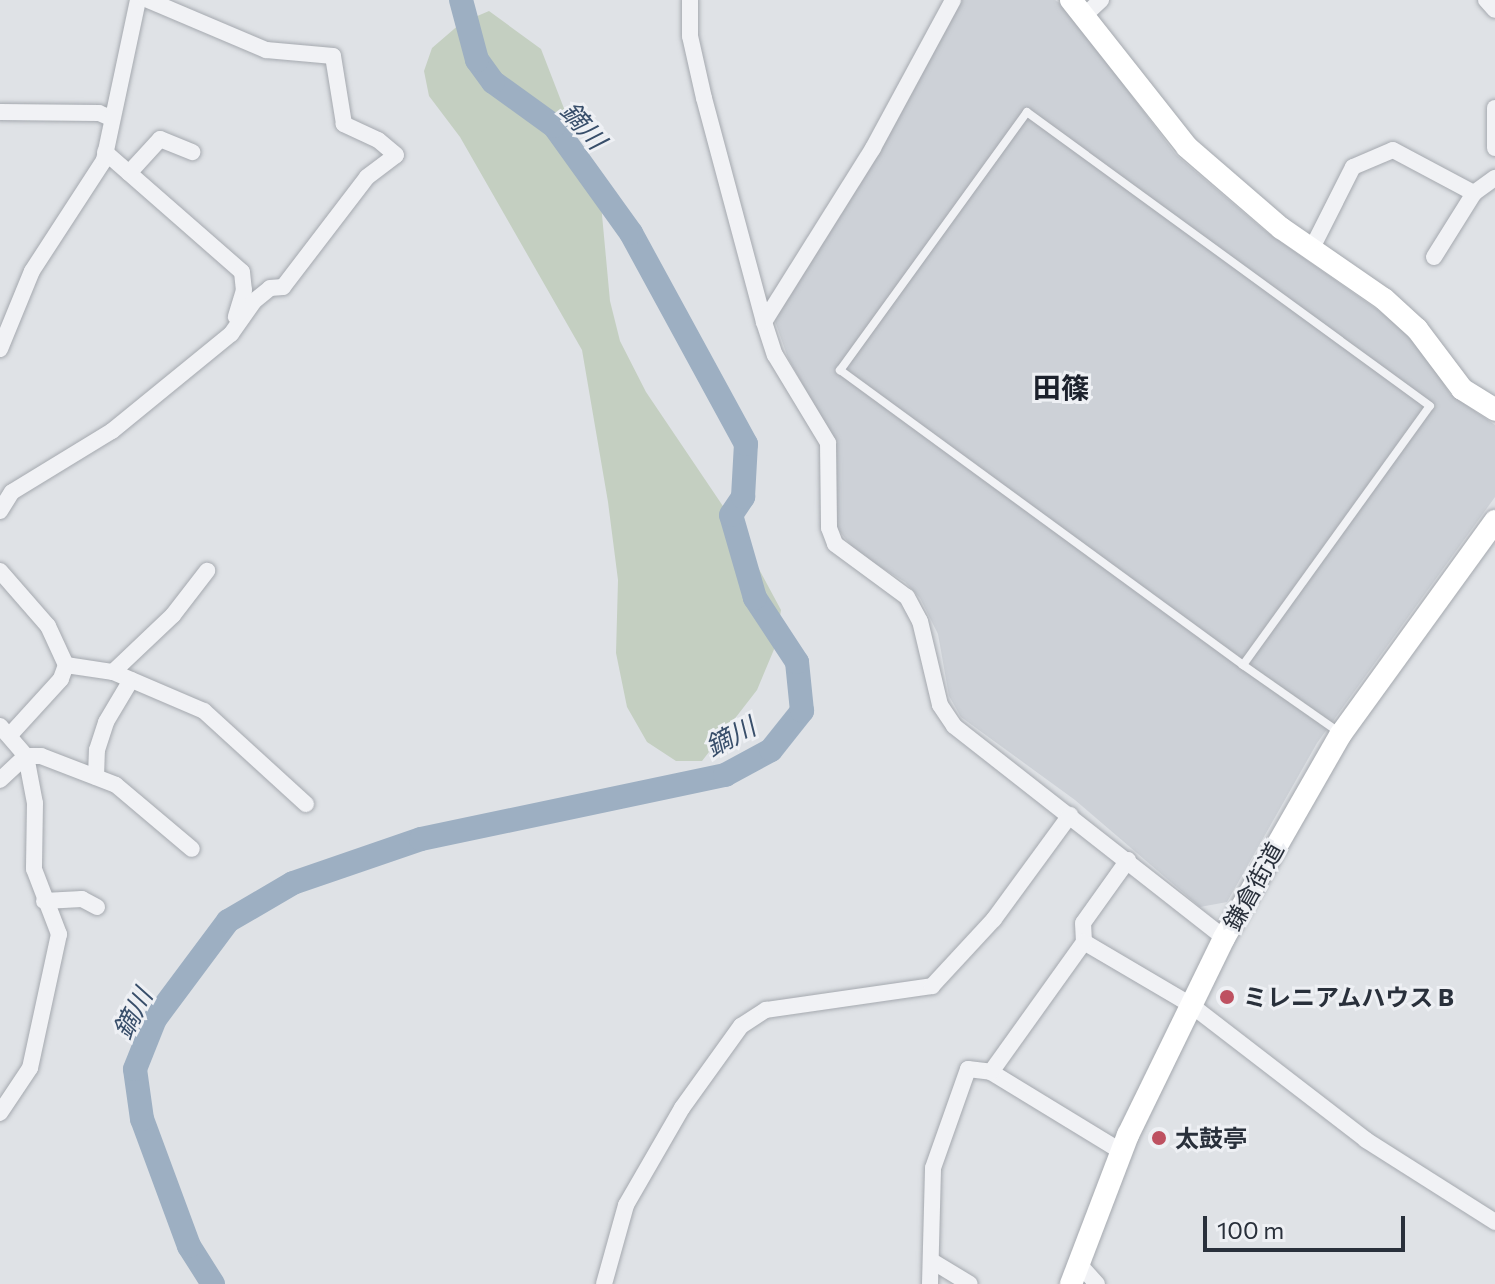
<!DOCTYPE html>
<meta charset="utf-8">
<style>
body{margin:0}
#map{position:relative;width:1495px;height:1284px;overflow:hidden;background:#dfe2e6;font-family:Commissioner,"Noto Sans JP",sans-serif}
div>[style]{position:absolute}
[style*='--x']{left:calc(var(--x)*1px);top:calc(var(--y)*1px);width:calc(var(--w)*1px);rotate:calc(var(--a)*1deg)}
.built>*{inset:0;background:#cdd1d7}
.green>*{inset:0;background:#c4cfc1}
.river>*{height:24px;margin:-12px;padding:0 12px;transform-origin:12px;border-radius:12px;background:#9dafc2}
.roads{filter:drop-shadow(0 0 2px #a5a9af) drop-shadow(0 0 2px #a5a9af)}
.lane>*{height:8px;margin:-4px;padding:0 4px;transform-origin:4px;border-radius:4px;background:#f1f2f5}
.street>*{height:16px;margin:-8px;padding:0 8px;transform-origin:8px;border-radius:8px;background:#f1f2f5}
.secondary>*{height:22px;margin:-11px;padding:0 11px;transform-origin:11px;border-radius:11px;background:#fff}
.dots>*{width:22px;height:22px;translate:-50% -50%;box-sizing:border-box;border:4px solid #eef0f4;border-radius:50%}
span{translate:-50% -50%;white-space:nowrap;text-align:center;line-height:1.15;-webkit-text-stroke:6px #eef0f4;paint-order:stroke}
.street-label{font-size:24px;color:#29303b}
.poi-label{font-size:24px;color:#29303b;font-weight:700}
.left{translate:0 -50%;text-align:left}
.water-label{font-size:26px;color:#384e6a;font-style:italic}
.quarter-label{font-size:28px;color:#1c212c;font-weight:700}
.scale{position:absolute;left:1203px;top:1216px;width:202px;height:36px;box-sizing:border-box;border:4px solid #29303b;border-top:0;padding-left:10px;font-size:24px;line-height:28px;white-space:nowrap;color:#29303b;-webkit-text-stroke:6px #eef0f4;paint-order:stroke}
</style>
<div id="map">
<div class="built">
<i style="clip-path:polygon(958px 0,1055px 0,1066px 7px,1176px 155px,1264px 230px,1399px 325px,1426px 354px,1450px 394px,1495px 425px,1495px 497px,1317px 743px,1227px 902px,1200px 907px,1075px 800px,961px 717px,949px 696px,938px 634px,920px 598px,905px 582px,856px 552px,837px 528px,836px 445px,788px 358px,774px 318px)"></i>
</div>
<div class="green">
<i style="clip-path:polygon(489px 11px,541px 49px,601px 204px,610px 301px,620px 341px,646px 392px,733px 521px,781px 610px,775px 647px,757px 690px,702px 761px,676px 761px,647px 742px,627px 707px,616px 653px,618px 580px,608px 502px,582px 350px,460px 137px,429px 96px,424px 71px,432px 48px,461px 23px)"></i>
</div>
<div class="river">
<i style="--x:213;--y:1284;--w:45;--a:-122.3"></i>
<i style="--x:189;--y:1246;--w:135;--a:-110.3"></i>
<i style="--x:142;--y:1119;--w:50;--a:-98"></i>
<i style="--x:135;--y:1069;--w:54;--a:-68.2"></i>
<i style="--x:155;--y:1019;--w:122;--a:-53.3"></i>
<i style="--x:228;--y:921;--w:75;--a:-30.3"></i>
<i style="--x:293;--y:883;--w:135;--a:-19"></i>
<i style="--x:421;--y:839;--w:311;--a:-11.9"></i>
<i style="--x:725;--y:775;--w:52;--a:-28.5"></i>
<i style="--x:771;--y:750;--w:50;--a:-51.5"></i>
<i style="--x:802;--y:711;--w:49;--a:-95.8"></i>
<i style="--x:797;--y:662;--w:77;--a:-123.3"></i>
<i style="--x:755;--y:598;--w:86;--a:-106.1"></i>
<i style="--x:731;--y:515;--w:22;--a:-56"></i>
<i style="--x:743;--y:497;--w:53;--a:-86.8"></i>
<i style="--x:746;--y:444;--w:240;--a:-118.6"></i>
<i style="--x:631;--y:233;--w:132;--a:-125.7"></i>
<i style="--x:554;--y:126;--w:75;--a:-144.2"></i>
<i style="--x:493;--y:82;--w:27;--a:-126"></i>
<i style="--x:477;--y:60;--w:62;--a:-104.9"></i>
</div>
<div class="roads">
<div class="lane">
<i style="--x:1243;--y:665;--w:319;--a:-54.2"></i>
<i style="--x:1430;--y:406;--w:499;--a:-143.9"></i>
<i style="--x:1027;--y:112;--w:319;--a:125.9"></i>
<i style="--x:840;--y:370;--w:499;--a:36.2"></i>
<i style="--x:1243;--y:665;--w:118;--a:35"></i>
</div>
<div class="street">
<i style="--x:690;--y:0;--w:36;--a:90"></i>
<i style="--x:690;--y:36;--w:64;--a:77.3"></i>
<i style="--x:704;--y:98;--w:232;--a:75"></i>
<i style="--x:764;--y:322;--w:35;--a:72"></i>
<i style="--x:775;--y:355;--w:103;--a:58.9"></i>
<i style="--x:828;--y:443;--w:85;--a:89.3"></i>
<i style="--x:829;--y:528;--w:17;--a:69"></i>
<i style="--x:835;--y:544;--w:89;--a:36.4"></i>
<i style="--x:907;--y:597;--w:27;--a:62"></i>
<i style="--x:920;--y:621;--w:86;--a:76.6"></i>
<i style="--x:940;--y:705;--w:25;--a:56"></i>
<i style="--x:954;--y:726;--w:343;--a:38.1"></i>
<i style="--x:1486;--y:0;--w:13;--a:48"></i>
<i style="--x:1085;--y:15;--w:22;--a:-43"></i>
<i style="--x:1495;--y:108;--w:40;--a:90"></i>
<i style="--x:0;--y:112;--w:99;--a:0.6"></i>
<i style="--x:99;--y:113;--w:13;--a:23"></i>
<i style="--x:105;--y:152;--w:182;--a:41.2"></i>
<i style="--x:242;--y:272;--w:18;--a:84"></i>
<i style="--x:244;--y:290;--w:28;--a:107"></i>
<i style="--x:129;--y:173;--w:46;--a:-47.6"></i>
<i style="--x:160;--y:139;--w:35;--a:22"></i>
<i style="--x:1311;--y:250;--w:93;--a:-63.2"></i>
<i style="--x:1353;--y:167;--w:43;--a:-23"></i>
<i style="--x:1393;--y:150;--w:92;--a:28"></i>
<i style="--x:1474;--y:193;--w:26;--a:-36"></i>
<i style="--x:1434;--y:257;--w:75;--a:-58"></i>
<i style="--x:764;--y:322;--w:205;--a:-57.9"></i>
<i style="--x:873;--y:148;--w:168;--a:-61.6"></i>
<i style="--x:0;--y:349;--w:84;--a:-67.7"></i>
<i style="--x:32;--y:271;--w:132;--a:-57"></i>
<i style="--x:104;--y:160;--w:164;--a:-78"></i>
<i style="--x:0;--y:511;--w:22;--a:-58"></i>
<i style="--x:12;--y:492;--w:117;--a:-31.4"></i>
<i style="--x:112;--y:431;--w:154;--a:-39.2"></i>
<i style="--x:231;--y:334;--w:39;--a:-55"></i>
<i style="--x:253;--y:302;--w:22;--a:-39"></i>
<i style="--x:270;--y:288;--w:13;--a:-4"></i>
<i style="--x:283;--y:287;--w:138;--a:-52.6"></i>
<i style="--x:367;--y:177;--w:36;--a:-37"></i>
<i style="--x:396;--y:155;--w:23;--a:-140"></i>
<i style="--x:378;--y:140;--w:38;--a:-155"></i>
<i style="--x:344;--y:124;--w:69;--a:-99.2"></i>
<i style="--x:333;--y:56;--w:67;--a:-174.9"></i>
<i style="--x:266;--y:50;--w:128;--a:-157"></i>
<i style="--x:0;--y:571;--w:73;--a:48.9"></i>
<i style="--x:48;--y:626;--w:43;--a:65.2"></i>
<i style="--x:66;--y:665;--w:15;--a:110"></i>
<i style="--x:61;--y:679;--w:74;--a:132.3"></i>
<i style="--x:66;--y:665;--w:48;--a:8.5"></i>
<i style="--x:113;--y:672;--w:99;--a:23.2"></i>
<i style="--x:204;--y:711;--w:138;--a:42.4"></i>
<i style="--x:113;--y:672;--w:83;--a:-43.5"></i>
<i style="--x:173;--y:615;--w:56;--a:-52.3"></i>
<i style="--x:0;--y:726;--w:40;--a:49"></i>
<i style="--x:26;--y:756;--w:48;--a:79.2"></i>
<i style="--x:35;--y:803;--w:66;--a:90.9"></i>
<i style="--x:34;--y:869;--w:70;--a:69"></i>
<i style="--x:59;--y:934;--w:137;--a:102.2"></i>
<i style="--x:30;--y:1068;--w:54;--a:123.7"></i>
<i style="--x:96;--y:777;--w:27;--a:-88"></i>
<i style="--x:97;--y:750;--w:29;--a:-72"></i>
<i style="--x:106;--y:722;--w:49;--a:-59.2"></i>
<i style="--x:0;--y:780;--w:35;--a:-43"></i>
<i style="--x:26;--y:756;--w:15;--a:0"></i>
<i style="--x:41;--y:756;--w:80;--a:21.1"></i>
<i style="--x:116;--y:785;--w:99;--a:40.1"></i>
<i style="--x:1128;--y:860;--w:77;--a:125.5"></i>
<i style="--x:1083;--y:923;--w:19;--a:87"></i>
<i style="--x:1084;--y:942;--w:124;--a:30.5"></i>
<i style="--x:1191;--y:1005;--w:221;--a:37.6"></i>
<i style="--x:1366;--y:1140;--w:153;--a:32.4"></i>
<i style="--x:44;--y:901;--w:38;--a:-3"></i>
<i style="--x:82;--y:899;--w:17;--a:28"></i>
<i style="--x:991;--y:1072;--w:153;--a:31.4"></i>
<i style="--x:932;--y:1261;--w:44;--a:31.2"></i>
<i style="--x:1079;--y:1264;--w:27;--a:48"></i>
<i style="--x:604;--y:1284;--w:82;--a:-74.4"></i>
<i style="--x:626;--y:1205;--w:112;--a:-60"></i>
<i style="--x:682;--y:1108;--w:101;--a:-54.3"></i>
<i style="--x:741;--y:1026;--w:30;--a:-33"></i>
<i style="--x:766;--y:1010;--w:168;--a:-8.2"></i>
<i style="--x:932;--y:986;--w:91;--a:-47.2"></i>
<i style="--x:994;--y:919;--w:129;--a:-53.8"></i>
<i style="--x:930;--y:1284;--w:116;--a:-88.5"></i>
<i style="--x:933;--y:1168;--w:105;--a:-70.5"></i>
<i style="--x:968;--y:1069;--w:23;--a:7"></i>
<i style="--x:991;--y:1072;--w:160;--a:-54.4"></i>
</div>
<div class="secondary">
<i style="--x:1071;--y:0;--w:187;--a:51.7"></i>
<i style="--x:1187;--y:147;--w:124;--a:40.8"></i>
<i style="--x:1281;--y:228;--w:125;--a:34.6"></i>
<i style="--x:1384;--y:299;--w:45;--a:42.3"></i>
<i style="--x:1417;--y:329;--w:75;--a:53.1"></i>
<i style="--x:1462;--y:389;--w:39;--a:32"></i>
<i style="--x:1071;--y:1284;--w:160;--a:-69.1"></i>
<i style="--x:1128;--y:1135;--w:219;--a:-64"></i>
<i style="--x:1224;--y:938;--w:235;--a:-60.2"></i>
<i style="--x:1341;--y:734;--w:263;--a:-54.1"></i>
</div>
</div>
<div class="dots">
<i style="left:1227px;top:997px;background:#be5161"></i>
<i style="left:1159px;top:1138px;background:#be5161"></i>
</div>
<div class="street-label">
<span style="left:1253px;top:886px;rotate:-61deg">鎌倉街道</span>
</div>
<div class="poi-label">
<span class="left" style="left:1243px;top:997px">ミレニアムハウス B</span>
<span class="left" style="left:1175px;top:1138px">太鼓亭</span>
</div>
<div class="water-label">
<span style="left:584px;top:125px;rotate:49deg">鏑川</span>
<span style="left:730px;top:736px;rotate:-28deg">鏑川</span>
<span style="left:132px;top:1013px;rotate:-62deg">鏑川</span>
</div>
<div class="quarter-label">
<span style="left:1061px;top:387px">田篠</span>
</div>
<div class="scale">100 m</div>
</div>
